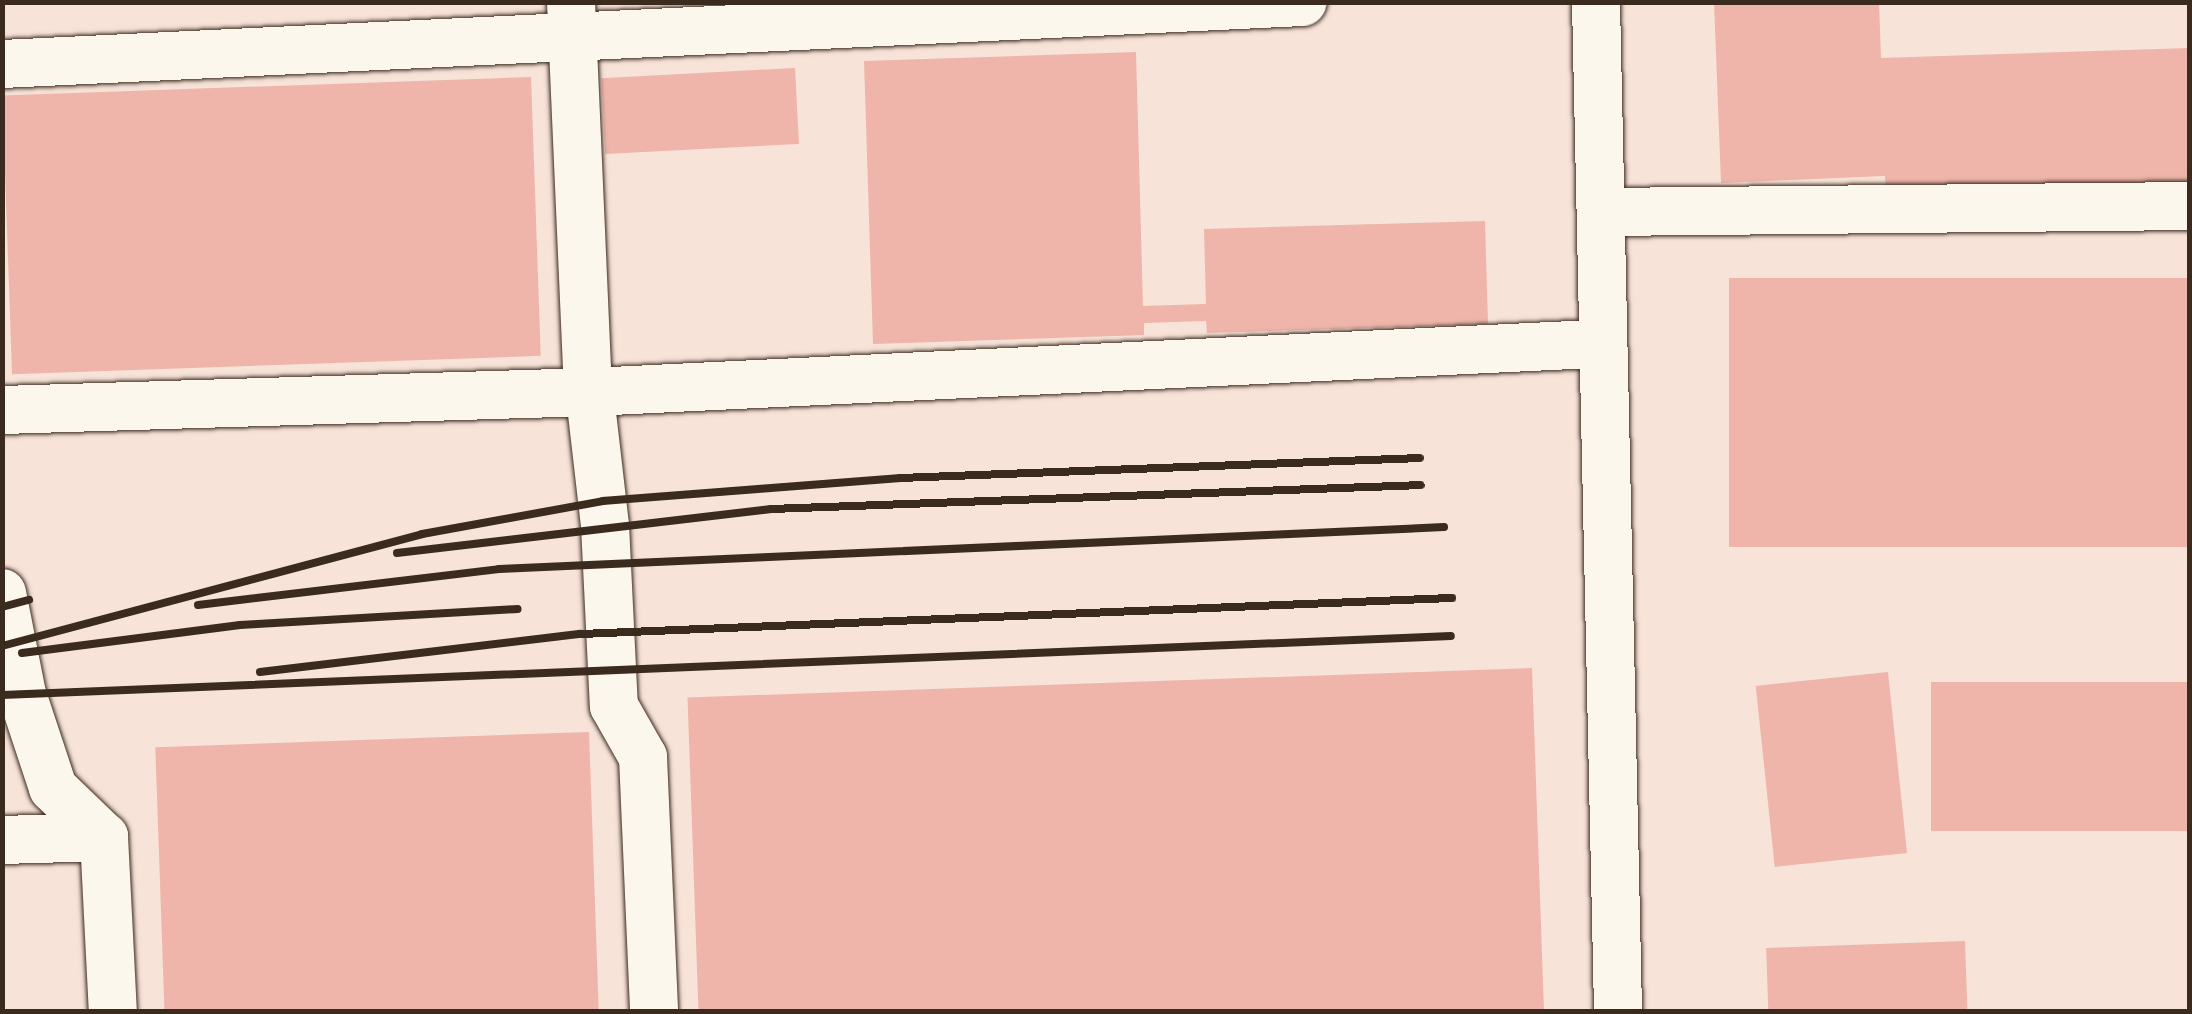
<!DOCTYPE html>
<style>
body{margin:0}
#map{position:relative;width:2192px;height:1014px;overflow:hidden;background:#fbf7ec;font-family:"Shantell Sans",sans-serif}
div>[style]{position:absolute}
[style*='--x']{left:calc(var(--x)*1px);top:calc(var(--y)*1px);width:calc(var(--w)*1px);rotate:calc(var(--a)*1deg)}
.built>*{inset:0;background:#f7e3d8;transform-origin:0 0}
.building>*{inset:0;background:#efb5aa;transform-origin:0 0}
.roads{filter:drop-shadow(0 0 2px #3b2a1e) drop-shadow(0 0 2px #3b2a1e)}
.minor>*{height:48px;margin:-24px;padding:0 24px;transform-origin:24px;border-radius:24px;background:#fbf7ec}
.rail>*{height:8px;margin:-4px;padding:0 4px;transform-origin:4px;border-radius:4px;background:#3b2a1e}
span{translate:-50% -50%;white-space:nowrap;text-align:center;line-height:1.15;-webkit-text-stroke:9px #fbf7ec;paint-order:stroke}
.frame{position:absolute;inset:0;border:5px solid #3b2a1e;pointer-events:none}
</style>
<div id="map">
<div class="built">
<i style="left:3px;top:3px;width:2186px;height:1008px"></i>
</div>
<div class="building">
<i style="clip-path:polygon(1714px 2px,1879px 2px,1881px 58px,2190px 48px,2190px 183px,1886px 193px,1885px 176px,1721px 183px)"></i>
<i style="clip-path:polygon(1136px 52px,1143px 306px,1206px 304px,1204px 229px,1485px 221px,1488px 324px,1207px 333px,1206px 321px,1144px 323px,1144px 335px,873px 344px,864px 61px)"></i>
<i style="left:795px;top:68px;width:76px;height:194px;rotate:87deg"></i>
<i style="left:531px;top:77px;width:279px;height:529px;rotate:88deg"></i>
<i style="left:2190px;top:278px;width:269px;height:461px;rotate:90deg"></i>
<i style="left:1532px;top:668px;width:344px;height:845px;rotate:88deg"></i>
<i style="left:1888px;top:672px;width:182px;height:133px;rotate:84deg"></i>
<i style="left:2190px;top:682px;width:149px;height:259px;rotate:90deg"></i>
<i style="left:589px;top:732px;width:280px;height:434px;rotate:88deg"></i>
<i style="left:1965px;top:941px;width:71px;height:199px;rotate:88deg"></i>
</div>
<div class="roads">
<div class="minor">
<i style="--x:571;--y:2;--w:368;--a:87.5"></i>
<i style="--x:587;--y:370;--w:156;--a:83.4"></i>
<i style="--x:605;--y:525;--w:181;--a:87.2"></i>
<i style="--x:614;--y:706;--w:59;--a:60.4"></i>
<i style="--x:643;--y:757;--w:255;--a:87.5"></i>
<i style="--x:1596;--y:2;--w:1010;--a:88.75"></i>
<i style="--x:2;--y:64;--w:1302;--a:-2.73"></i>
<i style="--x:1602;--y:212;--w:588;--a:-0.58"></i>
<i style="--x:2;--y:410;--w:588;--a:-1.75"></i>
<i style="--x:590;--y:392;--w:1003;--a:-2.74"></i>
<i style="--x:2;--y:593;--w:103;--a:78.8"></i>
<i style="--x:22;--y:694;--w:99;--a:71.7"></i>
<i style="--x:53;--y:788;--w:71;--a:43.9"></i>
<i style="--x:104;--y:837;--w:175;--a:87.1"></i>
<i style="--x:2;--y:840;--w:102;--a:-1.7"></i>
</div>
</div>
<div class="rail">
<i style="--x:397;--y:553;--w:377;--a:-6.7"></i>
<i style="--x:771;--y:509;--w:650;--a:-2.11"></i>
<i style="--x:198;--y:605;--w:303;--a:-6.8"></i>
<i style="--x:499;--y:569;--w:946;--a:-2.54"></i>
<i style="--x:2;--y:607;--w:28;--a:-15"></i>
<i style="--x:2;--y:646;--w:435;--a:-14.9"></i>
<i style="--x:422;--y:534;--w:184;--a:-10.3"></i>
<i style="--x:603;--y:501;--w:298;--a:-4.4"></i>
<i style="--x:900;--y:478;--w:520;--a:-2.2"></i>
<i style="--x:22;--y:653;--w:220;--a:-7.3"></i>
<i style="--x:240;--y:625;--w:278;--a:-3.3"></i>
<i style="--x:260;--y:672;--w:323;--a:-6.8"></i>
<i style="--x:581;--y:634;--w:872;--a:-2.37"></i>
<i style="--x:2;--y:695;--w:1450;--a:-2.33"></i>
</div>
<div class="frame"></div>
</div>
